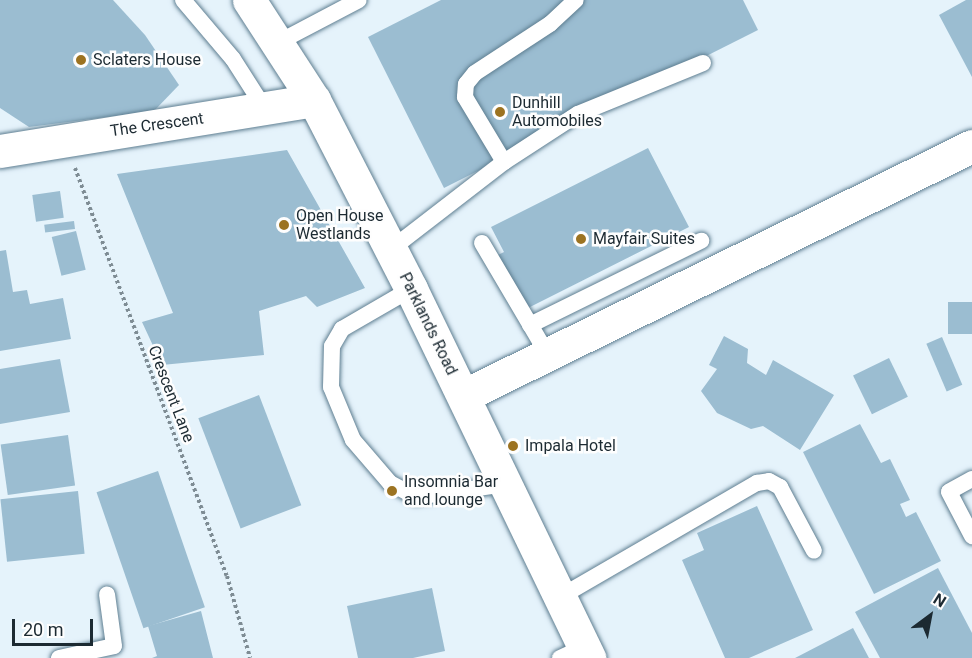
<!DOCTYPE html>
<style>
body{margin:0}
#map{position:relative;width:972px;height:658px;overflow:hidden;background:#e5f3fb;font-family:Roboto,sans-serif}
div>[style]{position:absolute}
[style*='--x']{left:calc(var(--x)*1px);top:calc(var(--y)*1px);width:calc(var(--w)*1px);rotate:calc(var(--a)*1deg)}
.building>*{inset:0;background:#9bbdd1;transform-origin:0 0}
.path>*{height:4px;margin-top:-2px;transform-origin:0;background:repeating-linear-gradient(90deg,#7e8c94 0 3px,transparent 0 6px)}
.roads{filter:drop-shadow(0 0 2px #5e7e91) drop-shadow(0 0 2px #5e7e91)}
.service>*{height:16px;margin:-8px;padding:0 8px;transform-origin:8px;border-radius:8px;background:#fff}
.minor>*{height:33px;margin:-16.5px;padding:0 16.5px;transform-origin:16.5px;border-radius:16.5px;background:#fff}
.secondary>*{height:33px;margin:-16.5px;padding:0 16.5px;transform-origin:16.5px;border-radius:16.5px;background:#fff}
.dots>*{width:16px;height:16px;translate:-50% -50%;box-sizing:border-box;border:3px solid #fefefe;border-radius:50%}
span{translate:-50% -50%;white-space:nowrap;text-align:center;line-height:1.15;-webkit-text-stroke:5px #fefefe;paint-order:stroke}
.poi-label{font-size:16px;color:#1c2a32}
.left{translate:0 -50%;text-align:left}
.street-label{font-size:16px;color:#1c2a32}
.north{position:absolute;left:900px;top:586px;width:60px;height:60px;-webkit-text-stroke:4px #fefefe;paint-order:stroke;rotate:32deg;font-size:16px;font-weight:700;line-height:24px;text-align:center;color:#1c2a32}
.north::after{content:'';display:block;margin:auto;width:21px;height:27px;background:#1c2a32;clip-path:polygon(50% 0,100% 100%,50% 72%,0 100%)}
.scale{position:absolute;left:12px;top:619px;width:81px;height:27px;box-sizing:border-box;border:3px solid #1c2a32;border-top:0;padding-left:8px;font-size:18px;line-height:21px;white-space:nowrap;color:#1c2a32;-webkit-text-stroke:4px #fefefe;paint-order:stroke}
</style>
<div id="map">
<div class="building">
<i style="clip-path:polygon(0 0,113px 0,145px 35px,179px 85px,154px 111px,29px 127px,0 108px)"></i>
<i style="clip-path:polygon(441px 0,743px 0,758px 30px,444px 188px,368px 37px)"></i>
<i style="clip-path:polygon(966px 0,972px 0,972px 77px,939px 15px)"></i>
<i style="clip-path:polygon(648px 148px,689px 227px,528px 308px,494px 257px,504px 252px,491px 227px)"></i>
<i style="clip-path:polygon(287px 150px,365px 288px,317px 307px,306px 296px,259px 311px,264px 355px,162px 365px,142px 322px,173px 313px,117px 174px)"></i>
<i style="left:60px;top:191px;width:27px;height:28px;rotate:82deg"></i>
<i style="left:74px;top:221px;width:8px;height:30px;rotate:83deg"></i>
<i style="left:76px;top:231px;width:40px;height:25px;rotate:76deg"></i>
<i style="clip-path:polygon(6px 250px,13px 292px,27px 290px,30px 304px,63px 298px,71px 339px,0 351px,0 251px)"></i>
<i style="left:948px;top:302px;width:24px;height:32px"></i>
<i style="clip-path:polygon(724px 336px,748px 349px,747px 363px,766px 375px,773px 360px,834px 395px,800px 450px,763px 426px,751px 429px,717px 413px,701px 391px,717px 369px,709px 365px)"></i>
<i style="left:942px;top:337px;width:52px;height:17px;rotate:67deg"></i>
<i style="left:889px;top:358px;width:43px;height:40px;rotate:64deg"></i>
<i style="clip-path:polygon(60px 359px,70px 412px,0 424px,0 369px)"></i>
<i style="left:259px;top:395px;width:118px;height:65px;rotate:69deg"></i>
<i style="clip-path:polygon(860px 424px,881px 463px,890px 459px,910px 500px,900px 504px,906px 517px,916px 512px,941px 561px,874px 594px,803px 452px)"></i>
<i style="left:68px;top:435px;width:51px;height:68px;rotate:82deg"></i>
<i style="left:158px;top:471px;width:144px;height:65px;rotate:71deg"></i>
<i style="left:78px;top:491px;width:63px;height:78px;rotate:84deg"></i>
<i style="clip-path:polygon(757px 506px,813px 630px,749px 658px,725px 658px,682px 560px,704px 550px,697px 533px)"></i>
<i style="clip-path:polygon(938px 568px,972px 633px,972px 658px,880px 658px,855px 612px)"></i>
<i style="clip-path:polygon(432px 588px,445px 651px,413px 658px,358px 658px,347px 606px)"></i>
<i style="clip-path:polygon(201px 611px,213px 658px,152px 658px,157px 656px,148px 626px)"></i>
<i style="clip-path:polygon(853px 628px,869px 658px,795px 658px)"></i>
</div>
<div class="path">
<i style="--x:75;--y:168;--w:435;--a:69.6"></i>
<i style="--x:227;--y:576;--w:85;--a:74.3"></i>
</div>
<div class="roads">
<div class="service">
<i style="--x:183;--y:0;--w:77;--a:49.7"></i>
<i style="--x:233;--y:59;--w:59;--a:57.4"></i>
<i style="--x:279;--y:42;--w:90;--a:-27.7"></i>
<i style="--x:504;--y:162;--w:76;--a:-121"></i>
<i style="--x:465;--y:97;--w:13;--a:-86"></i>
<i style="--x:466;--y:84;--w:14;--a:-51"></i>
<i style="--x:475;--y:73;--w:90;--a:-33.2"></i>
<i style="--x:550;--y:24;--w:35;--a:-43"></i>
<i style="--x:482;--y:243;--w:130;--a:59.5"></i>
<i style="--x:390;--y:250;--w:144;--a:-37.7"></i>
<i style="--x:504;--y:162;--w:88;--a:-33"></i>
<i style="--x:578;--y:114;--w:135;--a:-22.2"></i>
<i style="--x:411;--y:289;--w:80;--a:149.9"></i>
<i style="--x:342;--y:329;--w:20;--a:120"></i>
<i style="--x:332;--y:346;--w:41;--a:91.4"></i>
<i style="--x:331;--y:387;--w:57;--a:67.5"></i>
<i style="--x:353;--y:440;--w:57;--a:49.3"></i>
<i style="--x:390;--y:483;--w:30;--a:28"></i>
<i style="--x:416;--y:497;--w:91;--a:-8.2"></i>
<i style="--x:530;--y:325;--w:191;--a:-26.2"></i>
<i style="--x:972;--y:479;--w:26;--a:151"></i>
<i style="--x:949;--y:492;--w:50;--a:62.4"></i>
<i style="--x:560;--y:597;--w:228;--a:-30.1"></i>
<i style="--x:757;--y:483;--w:12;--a:-9"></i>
<i style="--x:769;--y:481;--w:13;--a:29"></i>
<i style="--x:780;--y:487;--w:72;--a:62"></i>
<i style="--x:59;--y:658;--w:56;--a:-12.3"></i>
<i style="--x:114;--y:646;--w:52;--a:-97.7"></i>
<i style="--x:560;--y:658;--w:26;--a:-25"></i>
</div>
<div class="minor">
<i style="--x:0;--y:151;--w:318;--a:-9.2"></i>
<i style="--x:463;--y:396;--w:567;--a:-26.16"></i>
</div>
<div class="secondary">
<i style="--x:249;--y:0;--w:119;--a:57"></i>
<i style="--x:314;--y:100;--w:212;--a:62.8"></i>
<i style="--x:411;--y:289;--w:410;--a:64.2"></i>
</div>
</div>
<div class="dots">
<i style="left:81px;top:60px;background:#9c7321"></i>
<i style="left:500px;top:112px;background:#9c7321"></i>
<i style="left:284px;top:225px;background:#9c7321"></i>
<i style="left:581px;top:239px;background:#9c7321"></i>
<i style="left:513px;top:446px;background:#9c7321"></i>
<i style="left:392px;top:491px;background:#9c7321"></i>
</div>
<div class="poi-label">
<span class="left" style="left:93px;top:60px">Sclaters House</span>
<span class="left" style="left:512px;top:112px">Dunhill<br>Automobiles</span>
<span class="left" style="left:296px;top:225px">Open House<br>Westlands</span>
<span class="left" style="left:593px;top:239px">Mayfair Suites</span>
<span class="left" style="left:525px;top:446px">Impala Hotel</span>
<span class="left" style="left:404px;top:491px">Insomnia Bar<br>and lounge</span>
</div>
<div class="street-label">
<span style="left:157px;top:125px;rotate:-8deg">The Crescent</span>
<span style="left:428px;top:324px;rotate:64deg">Parklands Road</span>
<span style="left:171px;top:394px;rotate:69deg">Crescent Lane</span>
</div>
<div class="north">N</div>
<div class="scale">20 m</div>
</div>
